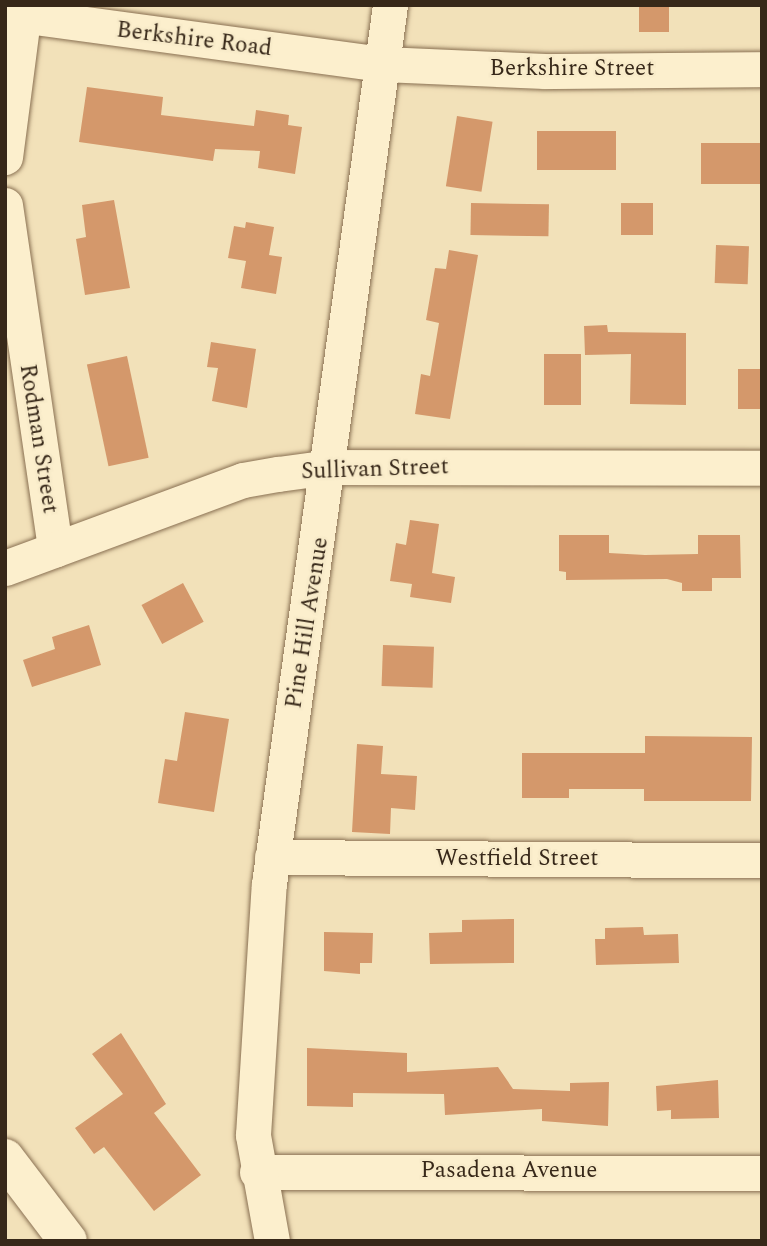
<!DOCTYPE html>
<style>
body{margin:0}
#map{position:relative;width:767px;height:1246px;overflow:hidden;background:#f2e1b9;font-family:Spectral,serif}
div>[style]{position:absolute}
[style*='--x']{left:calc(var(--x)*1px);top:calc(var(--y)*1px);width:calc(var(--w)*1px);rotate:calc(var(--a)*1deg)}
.building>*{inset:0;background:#d4986b;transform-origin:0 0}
.roads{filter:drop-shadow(0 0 2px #897052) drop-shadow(0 0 2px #897052)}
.street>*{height:35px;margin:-17.5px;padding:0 17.5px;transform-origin:17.5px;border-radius:17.5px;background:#fcefcd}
.secondary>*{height:38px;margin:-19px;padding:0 19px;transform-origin:19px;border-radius:19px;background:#fcefcd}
span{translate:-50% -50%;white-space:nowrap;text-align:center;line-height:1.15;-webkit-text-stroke:5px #f8ebc9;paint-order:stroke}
.street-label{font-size:23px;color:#372819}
.frame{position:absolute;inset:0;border:7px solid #372819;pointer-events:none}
</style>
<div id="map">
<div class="building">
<i style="left:639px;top:5px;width:30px;height:27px"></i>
<i style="clip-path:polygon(87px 87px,163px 97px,161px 115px,254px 126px,256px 110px,289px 115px,288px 125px,302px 127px,295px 174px,258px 168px,260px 151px,215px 149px,213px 161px,79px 142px)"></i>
<i style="left:457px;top:116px;width:36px;height:71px;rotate:9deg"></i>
<i style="left:616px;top:131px;width:39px;height:79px;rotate:90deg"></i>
<i style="left:701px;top:143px;width:61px;height:41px"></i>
<i style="clip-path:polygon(114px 200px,130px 288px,85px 295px,76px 239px,86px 237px,82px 205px)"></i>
<i style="left:471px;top:203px;width:78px;height:32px;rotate:1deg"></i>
<i style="left:653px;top:203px;width:32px;height:32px;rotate:90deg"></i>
<i style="clip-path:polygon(246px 222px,274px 227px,269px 255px,282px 257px,276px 294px,241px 288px,246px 261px,228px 258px,234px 226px,245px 228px)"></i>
<i style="left:716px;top:245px;width:33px;height:38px;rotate:2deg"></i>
<i style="clip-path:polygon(449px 250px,478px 255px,450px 419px,415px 414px,421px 374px,430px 376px,439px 323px,426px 320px,435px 268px,446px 269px)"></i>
<i style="clip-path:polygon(607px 325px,608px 332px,686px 333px,686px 405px,630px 404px,631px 354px,585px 355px,584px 326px)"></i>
<i style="clip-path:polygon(211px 342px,256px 349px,247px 408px,212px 401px,218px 368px,207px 367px)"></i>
<i style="left:544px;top:354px;width:37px;height:51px"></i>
<i style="left:127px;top:356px;width:104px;height:41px;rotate:78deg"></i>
<i style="left:762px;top:369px;width:40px;height:24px;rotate:90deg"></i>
<i style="clip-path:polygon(410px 520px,439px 524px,432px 573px,455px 577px,451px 603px,410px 597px,412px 584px,390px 581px,396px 543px,406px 545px)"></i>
<i style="clip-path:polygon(559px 535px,609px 535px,609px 553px,645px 555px,698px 554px,698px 535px,740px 535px,741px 578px,712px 578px,712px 591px,682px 591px,682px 583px,667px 579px,566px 580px,566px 572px,559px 571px)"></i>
<i style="left:183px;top:583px;width:44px;height:47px;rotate:62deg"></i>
<i style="clip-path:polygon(89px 625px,101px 665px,32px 687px,23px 660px,55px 649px,52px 637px)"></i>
<i style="left:383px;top:645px;width:51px;height:41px;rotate:2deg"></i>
<i style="clip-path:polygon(185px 712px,229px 719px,214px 812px,158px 803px,165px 759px,177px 761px)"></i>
<i style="clip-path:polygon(645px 736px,752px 737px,751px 801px,644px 801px,644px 789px,569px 789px,569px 798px,522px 798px,522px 753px,645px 753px)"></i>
<i style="clip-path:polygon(357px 744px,383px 746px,381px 774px,417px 776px,415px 810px,391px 808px,390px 834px,352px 832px)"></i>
<i style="clip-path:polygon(514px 919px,514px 963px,430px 964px,429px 933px,462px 932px,462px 920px)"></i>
<i style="clip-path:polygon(643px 927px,644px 935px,678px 934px,679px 963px,596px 965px,595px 939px,605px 939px,605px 928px)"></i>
<i style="clip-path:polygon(324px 932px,373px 933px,372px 963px,360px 963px,360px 974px,324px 971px)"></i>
<i style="clip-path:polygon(121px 1033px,166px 1104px,154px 1113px,201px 1175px,154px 1211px,104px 1147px,94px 1154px,75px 1128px,123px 1094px,92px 1054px)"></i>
<i style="clip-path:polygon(307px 1048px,407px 1053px,407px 1072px,498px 1067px,513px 1089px,570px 1091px,570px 1083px,609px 1082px,608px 1126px,542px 1121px,542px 1109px,445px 1115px,444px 1094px,353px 1093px,353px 1107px,307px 1106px)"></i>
<i style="clip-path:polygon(718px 1080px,719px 1118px,671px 1119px,671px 1110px,657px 1111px,656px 1086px)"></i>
</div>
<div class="roads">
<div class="street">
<i style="--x:5;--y:13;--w:381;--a:7.7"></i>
<i style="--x:383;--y:64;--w:162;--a:2.5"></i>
<i style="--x:545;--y:71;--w:217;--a:-0.5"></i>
<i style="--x:5;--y:157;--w:140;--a:-82.6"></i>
<i style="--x:5;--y:205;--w:348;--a:81.7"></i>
<i style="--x:5;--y:568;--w:254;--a:-20.3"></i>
<i style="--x:243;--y:480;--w:36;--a:-10"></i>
<i style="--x:278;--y:474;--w:52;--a:-7.7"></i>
<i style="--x:330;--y:467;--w:432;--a:0.1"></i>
<i style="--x:272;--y:857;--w:490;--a:0.4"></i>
<i style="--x:257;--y:1172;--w:505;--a:0.11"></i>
<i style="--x:272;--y:1241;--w:108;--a:-100.2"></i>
<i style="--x:253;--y:1135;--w:252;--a:-86.4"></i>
<i style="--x:269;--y:884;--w:887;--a:-82.16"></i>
</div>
<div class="secondary">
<i style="--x:5;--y:1158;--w:104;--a:52.8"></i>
</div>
</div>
<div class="street-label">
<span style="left:194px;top:40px;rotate:7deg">Berkshire Road</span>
<span style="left:572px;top:69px">Berkshire Street</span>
<span style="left:38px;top:439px;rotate:81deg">Rodman Street</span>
<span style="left:375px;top:470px;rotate:-2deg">Sullivan Street</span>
<span style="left:308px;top:623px;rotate:-81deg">Pine Hill Avenue</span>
<span style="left:517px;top:859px">Westfield Street</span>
<span style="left:509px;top:1171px">Pasadena Avenue</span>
</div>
<div class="frame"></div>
</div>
